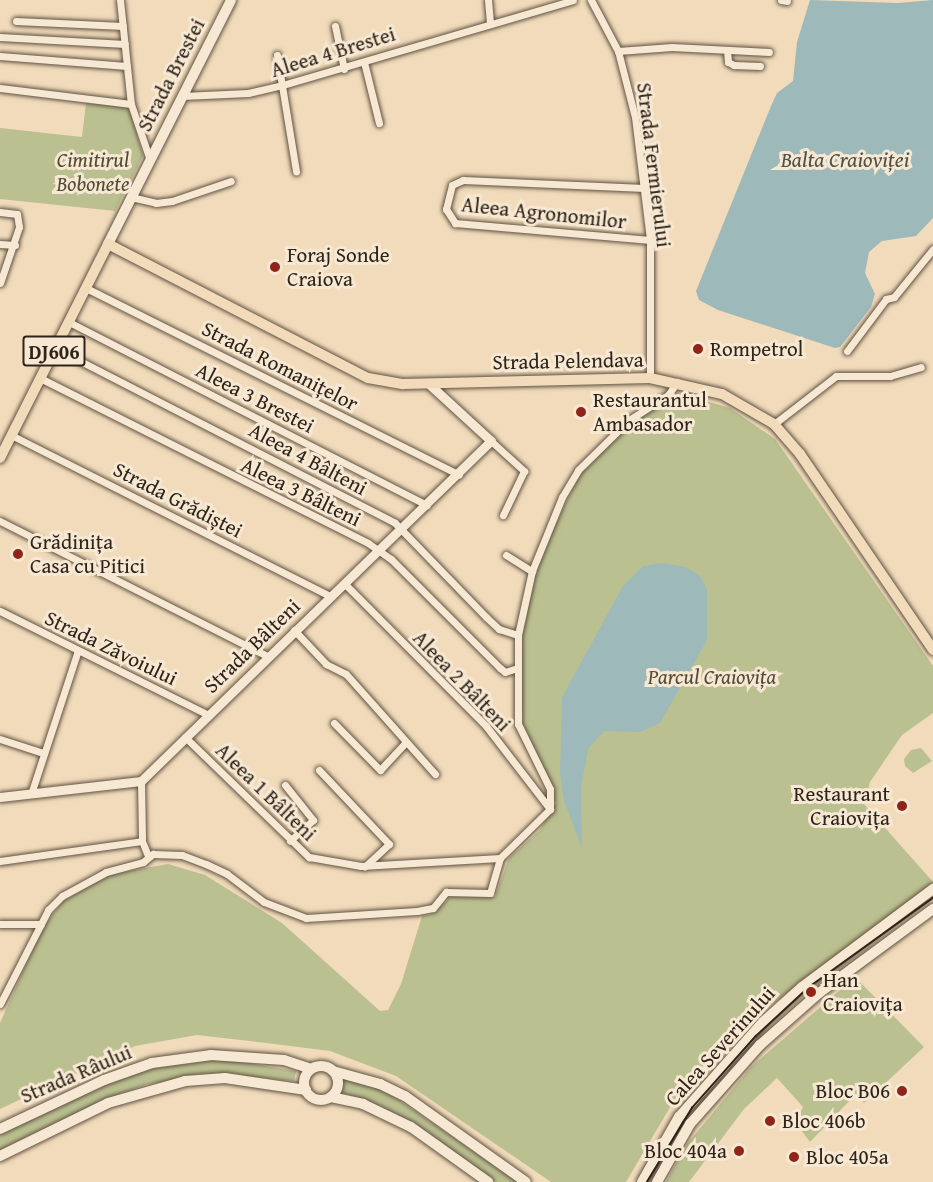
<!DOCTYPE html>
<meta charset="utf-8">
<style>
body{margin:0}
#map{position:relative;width:933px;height:1182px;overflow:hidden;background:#f1dbbb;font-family:"Gentium Book Plus",serif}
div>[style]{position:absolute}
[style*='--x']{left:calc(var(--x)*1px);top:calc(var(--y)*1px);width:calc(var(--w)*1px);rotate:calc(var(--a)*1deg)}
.green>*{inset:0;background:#bbc090}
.water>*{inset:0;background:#9eb9ba}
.roads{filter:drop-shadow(0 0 2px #605242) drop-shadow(0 0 2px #605242)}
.minor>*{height:7px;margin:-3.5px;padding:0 3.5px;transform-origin:3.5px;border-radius:3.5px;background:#f6e8d3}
.tertiary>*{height:9px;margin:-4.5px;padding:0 4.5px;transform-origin:4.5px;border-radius:4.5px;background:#f6e8d3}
.secondary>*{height:10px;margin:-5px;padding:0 5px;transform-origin:5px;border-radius:5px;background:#f6e8d3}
.secondary>.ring{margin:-5px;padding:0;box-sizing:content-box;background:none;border:10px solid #f6e8d3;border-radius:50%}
.primary>*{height:10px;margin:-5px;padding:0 5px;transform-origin:5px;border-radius:5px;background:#f1dbbb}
.tram>*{height:1.5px;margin:-0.75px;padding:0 0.75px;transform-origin:0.75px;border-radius:0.75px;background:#2f2419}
.dots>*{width:16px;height:16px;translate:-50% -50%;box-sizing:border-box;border:3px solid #f6e8d3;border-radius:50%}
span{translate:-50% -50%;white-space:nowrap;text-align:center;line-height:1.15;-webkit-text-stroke:6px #f6e8d3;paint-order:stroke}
.shield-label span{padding:2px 4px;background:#f6e8d3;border:2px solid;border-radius:4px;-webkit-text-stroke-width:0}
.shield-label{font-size:20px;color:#2f2419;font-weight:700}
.street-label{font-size:21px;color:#2f2419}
.park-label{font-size:21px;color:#524b37;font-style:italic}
.poi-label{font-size:21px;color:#2f2419}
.left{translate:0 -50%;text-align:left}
.right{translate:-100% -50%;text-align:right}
.water-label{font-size:22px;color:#505149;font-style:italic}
</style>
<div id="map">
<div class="green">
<i style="clip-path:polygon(86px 103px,129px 107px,143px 156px,115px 211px,0 199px,0 128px,82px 137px)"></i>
<i style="clip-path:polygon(678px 393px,730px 408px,775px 439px,933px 666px,933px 713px,902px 735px,870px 782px,864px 804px,933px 882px,771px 1005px,685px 1082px,626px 1182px,551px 1182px,396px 1076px,330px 1051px,241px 1040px,197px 1035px,135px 1046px,0 1109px,0 1023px,41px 931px,63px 901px,112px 874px,168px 864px,205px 875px,282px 923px,380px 1011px,388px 1010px,401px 984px,422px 916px,432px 914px,452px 896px,495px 897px,509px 858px,539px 831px,556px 803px,523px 723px,521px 696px,523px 620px,542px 551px,581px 472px,632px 421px)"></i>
<i style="clip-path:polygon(921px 748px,932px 761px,913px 773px,905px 766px,904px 759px,911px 750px)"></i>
<i style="clip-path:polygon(855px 977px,924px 1047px,864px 1103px,856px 1094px,810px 1142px,795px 1122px,803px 1107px,777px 1078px,744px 1109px,689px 1182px,666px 1182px,687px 1144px,751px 1067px)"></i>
<i style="clip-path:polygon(224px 1059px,296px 1071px,294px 1081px,223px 1074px,147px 1084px,106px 1099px,0 1151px,0 1133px,104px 1084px,147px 1069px)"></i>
<i style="clip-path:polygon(344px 1079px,384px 1090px,518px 1182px,495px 1182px,413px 1124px,364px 1099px,342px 1093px)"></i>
</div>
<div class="water">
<i style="clip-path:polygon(810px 0,898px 3px,933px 0,933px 218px,916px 236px,882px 241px,869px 252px,865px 273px,875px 294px,871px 307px,840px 347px,835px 348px,718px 310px,699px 300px,696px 291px,771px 106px,777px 93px,793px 81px,797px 42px)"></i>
<i style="clip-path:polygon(661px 563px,686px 567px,700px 576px,707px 590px,707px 640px,660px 723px,640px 732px,604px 731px,588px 749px,581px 788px,582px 848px,564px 801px,560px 773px,562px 697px,623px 586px,643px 566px)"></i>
</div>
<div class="roads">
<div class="minor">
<i style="--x:120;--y:0;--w:105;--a:84"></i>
<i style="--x:131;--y:104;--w:59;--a:71.3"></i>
<i style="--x:488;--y:0;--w:23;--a:85"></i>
<i style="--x:591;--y:0;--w:58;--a:62.1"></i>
<i style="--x:618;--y:51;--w:68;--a:75.6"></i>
<i style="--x:635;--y:117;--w:124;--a:83"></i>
<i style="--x:650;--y:240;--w:138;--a:90"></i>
<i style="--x:781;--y:0;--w:6;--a:9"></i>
<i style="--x:16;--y:21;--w:107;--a:2.7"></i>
<i style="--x:335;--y:26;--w:44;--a:78.2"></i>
<i style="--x:0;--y:37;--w:125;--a:3.2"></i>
<i style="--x:727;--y:50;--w:12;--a:85"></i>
<i style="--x:728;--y:62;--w:7;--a:27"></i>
<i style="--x:734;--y:65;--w:26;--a:2"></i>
<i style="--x:618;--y:51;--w:54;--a:-4.2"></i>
<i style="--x:672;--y:47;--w:97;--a:3"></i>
<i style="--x:277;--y:55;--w:118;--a:80.7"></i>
<i style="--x:0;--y:56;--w:127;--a:4.5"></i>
<i style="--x:364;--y:62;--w:63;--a:76.2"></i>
<i style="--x:0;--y:88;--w:132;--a:7"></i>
<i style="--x:182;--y:96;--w:66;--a:-2.6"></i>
<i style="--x:248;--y:93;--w:36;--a:-13"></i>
<i style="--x:283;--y:85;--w:302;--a:-16.3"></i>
<i style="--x:644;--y:188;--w:181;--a:-177.5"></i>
<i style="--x:463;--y:180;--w:12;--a:156"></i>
<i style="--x:452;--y:185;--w:25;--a:104"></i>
<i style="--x:446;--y:209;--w:17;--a:57"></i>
<i style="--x:455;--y:223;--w:196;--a:5"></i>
<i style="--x:131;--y:197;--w:26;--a:13"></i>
<i style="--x:156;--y:203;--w:16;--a:-7"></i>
<i style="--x:172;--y:201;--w:62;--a:-18.7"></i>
<i style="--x:0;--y:212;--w:17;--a:7"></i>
<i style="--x:17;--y:214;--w:13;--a:81"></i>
<i style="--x:19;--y:227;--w:59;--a:108.7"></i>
<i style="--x:0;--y:244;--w:15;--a:4"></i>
<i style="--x:86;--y:288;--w:417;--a:26.6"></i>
<i style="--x:69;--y:322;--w:402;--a:27.1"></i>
<i style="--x:55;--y:348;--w:382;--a:27.2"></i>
<i style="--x:395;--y:523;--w:131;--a:45.9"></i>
<i style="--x:486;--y:617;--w:18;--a:43"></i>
<i style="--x:499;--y:629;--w:20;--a:18"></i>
<i style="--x:847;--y:351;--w:65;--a:-53.1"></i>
<i style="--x:886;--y:299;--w:8;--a:-14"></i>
<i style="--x:894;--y:297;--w:62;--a:-50.9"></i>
<i style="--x:40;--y:378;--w:367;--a:26.7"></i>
<i style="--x:368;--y:543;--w:28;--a:35"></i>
<i style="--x:391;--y:559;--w:154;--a:45"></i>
<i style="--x:500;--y:668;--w:6;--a:39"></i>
<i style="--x:505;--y:672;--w:13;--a:-18"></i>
<i style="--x:774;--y:424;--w:78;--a:-37.7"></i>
<i style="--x:836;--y:376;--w:54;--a:0"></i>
<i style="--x:890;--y:376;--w:32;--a:-16"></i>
<i style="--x:11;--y:435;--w:357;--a:26.8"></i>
<i style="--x:491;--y:441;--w:45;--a:42.3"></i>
<i style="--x:524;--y:471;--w:49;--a:115.5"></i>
<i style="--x:0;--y:521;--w:299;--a:26.8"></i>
<i style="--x:506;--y:555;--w:31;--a:32"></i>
<i style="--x:344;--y:583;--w:202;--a:45.2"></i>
<i style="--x:486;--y:726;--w:105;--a:52.4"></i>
<i style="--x:0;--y:611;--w:231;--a:26.5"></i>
<i style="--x:294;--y:630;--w:47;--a:46.7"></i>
<i style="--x:326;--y:664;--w:22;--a:27"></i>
<i style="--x:346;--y:674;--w:134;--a:48.3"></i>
<i style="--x:334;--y:723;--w:66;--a:45.6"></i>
<i style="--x:380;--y:770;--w:38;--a:-47"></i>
<i style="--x:185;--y:737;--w:173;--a:44.1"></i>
<i style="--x:309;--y:857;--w:53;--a:9.8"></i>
<i style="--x:361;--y:866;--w:139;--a:-3.3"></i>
<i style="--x:500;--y:858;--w:70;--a:-44.4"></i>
<i style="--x:0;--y:739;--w:45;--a:18"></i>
<i style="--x:319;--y:770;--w:102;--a:46.6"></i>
<i style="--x:389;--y:844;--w:33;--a:137"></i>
<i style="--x:141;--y:781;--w:60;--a:89"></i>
<i style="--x:142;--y:841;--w:16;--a:68"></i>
<i style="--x:285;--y:785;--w:45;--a:51.3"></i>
<i style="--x:313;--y:820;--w:31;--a:138"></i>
<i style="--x:31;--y:794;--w:151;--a:-71.9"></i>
<i style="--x:550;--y:809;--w:20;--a:-90"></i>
<i style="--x:550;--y:789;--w:72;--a:-116.2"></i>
<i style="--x:518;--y:724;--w:89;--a:-90"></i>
<i style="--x:518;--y:635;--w:66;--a:-77.7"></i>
<i style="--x:532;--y:571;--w:80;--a:-67.9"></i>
<i style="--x:562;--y:497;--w:31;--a:-59"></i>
<i style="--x:578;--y:470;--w:71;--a:-44.4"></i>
<i style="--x:629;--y:420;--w:46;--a:-32.7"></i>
<i style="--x:668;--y:395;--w:16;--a:-55"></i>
<i style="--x:0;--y:861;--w:143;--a:-8"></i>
<i style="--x:0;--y:924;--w:41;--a:0"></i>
<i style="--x:0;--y:1004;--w:106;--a:-62.9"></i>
<i style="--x:48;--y:910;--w:20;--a:-45"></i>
<i style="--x:62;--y:896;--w:50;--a:-28.6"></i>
<i style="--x:106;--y:872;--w:38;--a:-15"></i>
<i style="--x:143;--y:862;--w:13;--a:-39"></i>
<i style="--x:153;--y:854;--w:29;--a:2"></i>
<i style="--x:182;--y:855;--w:26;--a:21"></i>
<i style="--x:206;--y:864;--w:23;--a:25"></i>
<i style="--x:227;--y:874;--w:46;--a:37.1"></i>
<i style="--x:264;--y:902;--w:45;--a:20.9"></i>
<i style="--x:306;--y:918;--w:111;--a:-3.6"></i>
<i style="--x:417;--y:911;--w:16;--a:-11"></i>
<i style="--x:433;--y:908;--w:21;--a:-51"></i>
<i style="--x:446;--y:892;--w:44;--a:1.3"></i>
<i style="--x:490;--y:893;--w:36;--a:-74"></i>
</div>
<div class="tertiary">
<i style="--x:0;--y:797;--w:142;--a:-6.5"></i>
<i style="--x:141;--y:781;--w:488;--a:-44.2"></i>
<i style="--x:491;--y:441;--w:84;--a:-137.4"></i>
</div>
<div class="secondary">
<i style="--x:108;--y:244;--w:273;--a:-63.2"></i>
<i class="ring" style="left:304px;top:1066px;width:24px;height:24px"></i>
<i style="--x:333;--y:1071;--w:49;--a:15.5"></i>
<i style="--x:380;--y:1084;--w:28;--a:26"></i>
<i style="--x:405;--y:1096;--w:148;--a:35.4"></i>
<i style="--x:331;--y:1097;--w:33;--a:12"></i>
<i style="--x:363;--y:1104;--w:53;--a:25.6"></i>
<i style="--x:411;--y:1127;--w:95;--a:35.5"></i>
<i style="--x:0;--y:1129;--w:115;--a:-25.2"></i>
<i style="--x:104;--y:1080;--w:51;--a:-19.5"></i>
<i style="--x:152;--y:1063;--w:60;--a:-7.7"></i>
<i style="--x:211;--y:1055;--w:73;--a:3.9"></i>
<i style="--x:284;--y:1060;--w:28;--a:18"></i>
<i style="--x:0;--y:1156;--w:120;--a:-26.1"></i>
<i style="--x:108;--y:1103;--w:80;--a:-15.9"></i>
<i style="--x:185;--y:1081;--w:40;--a:-4.3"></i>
<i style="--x:225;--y:1078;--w:82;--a:8.4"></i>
<i style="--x:642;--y:1182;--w:75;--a:-60.4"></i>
<i style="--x:679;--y:1117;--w:127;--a:-48.5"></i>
<i style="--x:763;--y:1022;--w:52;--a:-41.9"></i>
<i style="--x:802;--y:987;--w:164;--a:-36.8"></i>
<i style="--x:657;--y:1182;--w:67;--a:-60.4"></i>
<i style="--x:690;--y:1124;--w:106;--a:-48.5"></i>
<i style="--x:760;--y:1045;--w:79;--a:-41.4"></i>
<i style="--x:819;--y:993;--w:142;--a:-36.4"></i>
</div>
<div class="primary">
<i style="--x:0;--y:458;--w:240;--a:-63.2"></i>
<i style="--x:108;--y:244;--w:292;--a:27.3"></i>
<i style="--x:368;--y:378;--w:36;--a:10"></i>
<i style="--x:403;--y:384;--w:247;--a:-1.4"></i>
<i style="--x:650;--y:378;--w:74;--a:12.5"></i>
<i style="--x:722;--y:394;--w:60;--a:30"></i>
<i style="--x:774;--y:424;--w:40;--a:49"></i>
<i style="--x:800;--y:454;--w:237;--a:55.8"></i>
</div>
</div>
<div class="tram">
<i style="--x:647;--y:1182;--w:87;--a:-58.7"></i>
<i style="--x:692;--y:1108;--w:96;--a:-48.4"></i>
<i style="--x:756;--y:1036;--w:72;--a:-42.8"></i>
<i style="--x:809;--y:987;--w:153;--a:-35.7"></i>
</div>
<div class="dots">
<i style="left:275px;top:267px;background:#8f2418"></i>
<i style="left:698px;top:349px;background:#8f2418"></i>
<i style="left:581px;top:412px;background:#8f2418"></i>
<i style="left:18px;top:554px;background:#8f2418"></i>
<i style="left:902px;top:806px;background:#8f2418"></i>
<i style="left:811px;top:992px;background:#8f2418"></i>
<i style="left:902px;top:1091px;background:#8f2418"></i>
<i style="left:770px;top:1121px;background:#8f2418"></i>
<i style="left:739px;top:1151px;background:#8f2418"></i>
<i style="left:794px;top:1157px;background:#8f2418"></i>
</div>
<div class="shield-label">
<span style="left:54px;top:351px">DJ606</span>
</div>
<div class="street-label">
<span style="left:333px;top:52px;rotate:-17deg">Aleea 4 Brestei</span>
<span style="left:171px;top:75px;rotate:-63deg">Strada Brestei</span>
<span style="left:654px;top:165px;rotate:83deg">Strada Fermierului</span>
<span style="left:544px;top:213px;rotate:6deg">Aleea Agronomilor</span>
<span style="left:568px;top:361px;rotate:-1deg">Strada Pelendava</span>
<span style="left:280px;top:366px;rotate:27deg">Strada Romanițelor</span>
<span style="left:255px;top:398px;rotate:27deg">Aleea 3 Brestei</span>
<span style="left:308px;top:459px;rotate:28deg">Aleea 4 Bâlteni</span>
<span style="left:301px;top:492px;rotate:26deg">Aleea 3 Bâlteni</span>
<span style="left:178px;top:500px;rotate:27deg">Strada Grădiștei</span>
<span style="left:252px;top:646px;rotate:-44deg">Strada Bâlteni</span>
<span style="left:111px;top:648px;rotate:26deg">Strada Zăvoiului</span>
<span style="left:462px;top:681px;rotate:46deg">Aleea 2 Bâlteni</span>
<span style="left:266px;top:792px;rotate:44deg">Aleea 1 Bâlteni</span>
<span style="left:720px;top:1046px;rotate:-48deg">Calea Severinului</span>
<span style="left:76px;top:1074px;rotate:-23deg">Strada Râului</span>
</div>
<div class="park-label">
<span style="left:93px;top:172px">Cimitirul<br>Bobonete</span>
<span style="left:712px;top:677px">Parcul Craiovița</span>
</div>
<div class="poi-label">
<span class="left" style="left:287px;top:267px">Foraj Sonde<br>Craiova</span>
<span class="left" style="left:710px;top:349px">Rompetrol</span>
<span class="left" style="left:593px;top:412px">Restaurantul<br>Ambasador</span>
<span class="left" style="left:30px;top:554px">Grădinița<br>Casa cu Pitici</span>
<span class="right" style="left:890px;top:806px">Restaurant<br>Craiovița</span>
<span class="left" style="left:823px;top:992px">Han<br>Craiovița</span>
<span class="right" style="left:890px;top:1091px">Bloc B06</span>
<span class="left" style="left:782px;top:1121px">Bloc 406b</span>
<span class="right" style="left:727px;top:1151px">Bloc 404a</span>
<span class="left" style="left:806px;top:1157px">Bloc 405a</span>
</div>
<div class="water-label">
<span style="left:845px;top:160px">Balta Craioviței</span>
</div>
</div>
